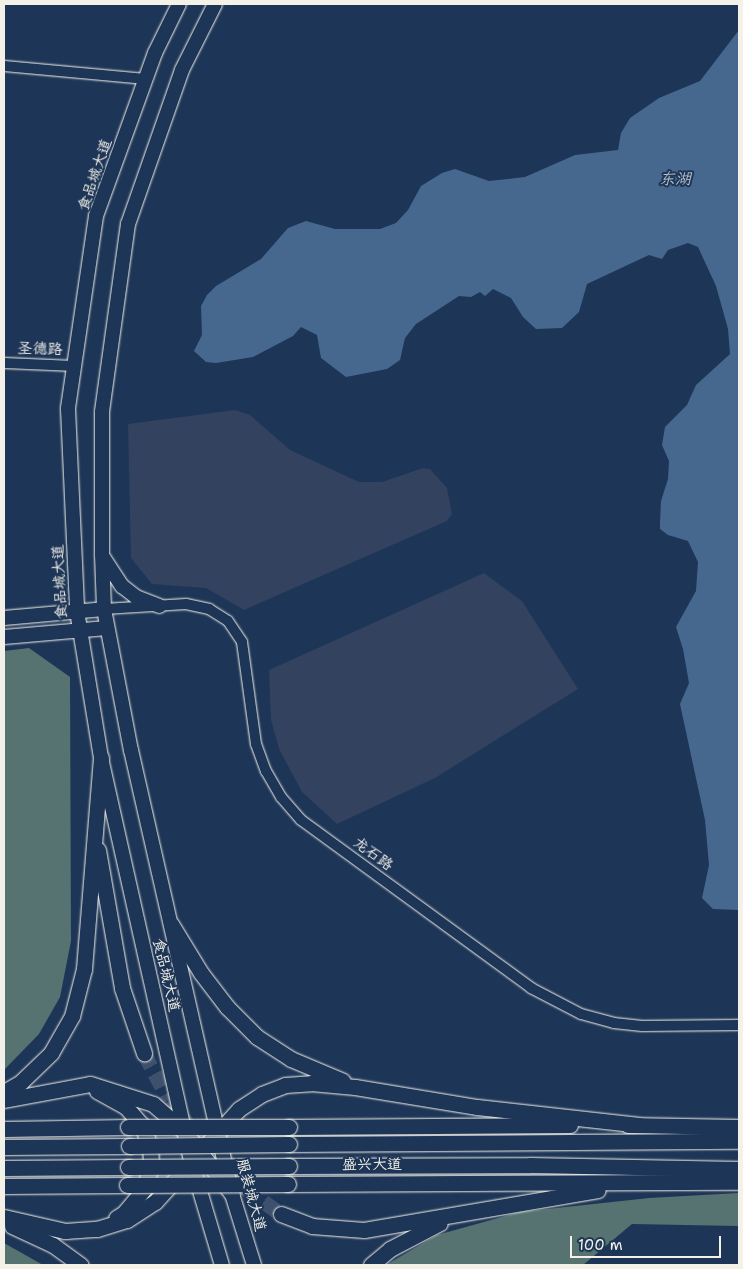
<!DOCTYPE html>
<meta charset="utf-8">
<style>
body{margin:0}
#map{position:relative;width:743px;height:1269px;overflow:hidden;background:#1d3557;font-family:"Shantell Sans","LXGW WenKai TC",sans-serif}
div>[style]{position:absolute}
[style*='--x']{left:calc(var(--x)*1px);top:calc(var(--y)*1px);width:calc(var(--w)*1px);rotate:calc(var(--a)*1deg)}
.built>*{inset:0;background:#32425f}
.green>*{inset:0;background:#567371}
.water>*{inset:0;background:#47688e}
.highway-tunnel>*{height:15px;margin-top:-7.5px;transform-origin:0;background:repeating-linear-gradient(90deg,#3d516d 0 15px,transparent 0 23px)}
.roads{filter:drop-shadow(0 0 1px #f4f1e8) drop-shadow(0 0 1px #f4f1e8)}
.minor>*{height:10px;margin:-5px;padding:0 5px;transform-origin:5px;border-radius:5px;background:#1d3557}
.major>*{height:14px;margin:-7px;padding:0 7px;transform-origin:7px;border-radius:7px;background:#1d3557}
.highway>*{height:15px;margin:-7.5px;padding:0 7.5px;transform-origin:7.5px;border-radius:7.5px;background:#1d3557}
.bridges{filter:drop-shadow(0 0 1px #f4f1e8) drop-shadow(0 0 1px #f4f1e8)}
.highway-bridge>*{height:15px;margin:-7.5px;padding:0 7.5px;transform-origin:7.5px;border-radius:7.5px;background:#1d3557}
span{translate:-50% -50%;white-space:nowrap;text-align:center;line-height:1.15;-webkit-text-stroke:4px #1d3557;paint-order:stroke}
.street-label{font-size:15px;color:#f4f1e8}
.water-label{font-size:16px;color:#b7c1c8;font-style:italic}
.frame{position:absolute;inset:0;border:5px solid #f4f1e8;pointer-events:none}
.scale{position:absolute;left:570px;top:1236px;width:151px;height:22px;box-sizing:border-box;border:2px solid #f4f1e8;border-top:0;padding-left:6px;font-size:15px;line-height:18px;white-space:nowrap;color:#f4f1e8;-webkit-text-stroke:4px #1d3557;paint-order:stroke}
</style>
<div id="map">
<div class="built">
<i style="clip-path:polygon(235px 410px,250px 415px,290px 450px,359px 482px,382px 482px,423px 468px,430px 469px,447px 488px,452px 514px,447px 521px,244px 610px,206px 588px,152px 584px,131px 558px,128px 424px)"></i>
<i style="clip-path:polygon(484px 573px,522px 601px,578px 689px,435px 778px,337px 824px,302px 792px,279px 749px,271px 720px,269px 670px)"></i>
</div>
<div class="green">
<i style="clip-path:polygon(29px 648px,70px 677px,71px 941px,60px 997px,39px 1034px,4px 1070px,4px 651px)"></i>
<i style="clip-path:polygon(739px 1193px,739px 1226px,632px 1224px,583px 1265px,386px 1265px,437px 1235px,520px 1212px,649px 1198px)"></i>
<i style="clip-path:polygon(4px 1243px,43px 1265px,4px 1265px)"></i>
</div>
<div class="water">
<i style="clip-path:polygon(739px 30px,739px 910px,713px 909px,702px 898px,709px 865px,705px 820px,680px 704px,689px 683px,683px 649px,676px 627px,696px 591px,698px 562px,688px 541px,668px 535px,660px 529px,660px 523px,661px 501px,668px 479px,669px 461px,662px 445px,665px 427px,687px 405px,696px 385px,730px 354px,728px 329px,716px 286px,698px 247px,688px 243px,668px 250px,662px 259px,649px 255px,587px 284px,579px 312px,562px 328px,536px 329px,523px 317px,511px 298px,493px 289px,485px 296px,480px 292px,471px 297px,459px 296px,416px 324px,405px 338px,400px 360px,387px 369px,346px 377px,321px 358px,317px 335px,301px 327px,293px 336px,253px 357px,216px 363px,206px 362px,194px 351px,202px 335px,201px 306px,207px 295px,216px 286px,261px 259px,288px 228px,306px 221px,335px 229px,380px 229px,396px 223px,408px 210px,421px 186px,442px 173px,455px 169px,489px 181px,508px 179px,525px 177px,575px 155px,618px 150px,621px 133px,630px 118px,659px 98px,700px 81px)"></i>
</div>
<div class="highway-tunnel">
<i style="--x:144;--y:1053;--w:53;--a:62"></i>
<i style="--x:169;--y:1100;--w:55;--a:51.7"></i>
<i style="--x:203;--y:1143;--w:62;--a:47"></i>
<i style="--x:245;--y:1188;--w:44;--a:35.8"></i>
</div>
<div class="roads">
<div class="minor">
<i style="--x:4;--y:66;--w:143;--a:5.2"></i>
<i style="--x:4;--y:363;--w:71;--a:2.4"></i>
<i style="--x:104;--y:609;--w:82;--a:-3.5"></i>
<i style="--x:186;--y:604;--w:24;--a:12"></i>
<i style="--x:209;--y:609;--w:22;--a:32"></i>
<i style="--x:228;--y:621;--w:25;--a:56"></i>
<i style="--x:242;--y:642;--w:103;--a:82.2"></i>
<i style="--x:256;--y:744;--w:29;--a:70"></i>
<i style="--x:266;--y:771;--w:30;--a:60"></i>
<i style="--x:281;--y:797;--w:30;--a:49"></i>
<i style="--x:301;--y:820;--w:285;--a:36.1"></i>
<i style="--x:531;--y:988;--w:56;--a:27.5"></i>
<i style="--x:581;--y:1014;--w:34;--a:15"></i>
<i style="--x:614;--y:1023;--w:28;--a:6"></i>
<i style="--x:642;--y:1026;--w:97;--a:-0.6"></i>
</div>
<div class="major">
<i style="--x:179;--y:4;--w:55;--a:116.1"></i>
<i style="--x:155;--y:53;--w:173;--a:109.9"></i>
<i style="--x:96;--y:216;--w:195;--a:98.3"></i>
<i style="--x:68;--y:409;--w:202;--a:87.4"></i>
<i style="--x:77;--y:611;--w:149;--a:80.7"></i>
<i style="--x:101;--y:758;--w:416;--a:77.4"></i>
<i style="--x:192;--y:1164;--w:105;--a:73.5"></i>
<i style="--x:215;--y:4;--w:74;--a:116.6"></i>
<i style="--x:182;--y:70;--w:163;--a:109.3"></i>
<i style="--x:128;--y:224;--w:190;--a:97.9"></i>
<i style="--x:102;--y:412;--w:142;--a:90"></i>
<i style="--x:102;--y:554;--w:55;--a:87.9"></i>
<i style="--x:104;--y:609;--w:144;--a:79.2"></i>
<i style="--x:131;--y:750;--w:455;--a:77.2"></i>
<i style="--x:232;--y:1194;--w:74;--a:72.8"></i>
<i style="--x:103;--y:557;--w:35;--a:57"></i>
<i style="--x:122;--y:586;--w:18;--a:38"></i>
<i style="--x:136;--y:597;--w:25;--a:21"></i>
<i style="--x:4;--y:618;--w:100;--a:-5.1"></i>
<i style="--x:4;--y:637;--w:103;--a:-5"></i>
</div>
<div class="highway">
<i style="--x:98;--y:850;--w:140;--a:80.1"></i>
<i style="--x:122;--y:988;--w:69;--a:71.3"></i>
<i style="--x:171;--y:924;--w:57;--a:58.5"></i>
<i style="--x:201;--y:973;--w:43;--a:52.6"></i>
<i style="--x:227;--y:1007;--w:42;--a:45"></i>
<i style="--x:257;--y:1037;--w:40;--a:32.9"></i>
<i style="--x:291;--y:1059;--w:56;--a:22.9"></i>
<i style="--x:97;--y:1091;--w:33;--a:29"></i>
<i style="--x:126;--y:1107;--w:23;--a:49"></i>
<i style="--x:141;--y:1124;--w:23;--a:67"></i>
<i style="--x:150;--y:1145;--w:22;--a:87"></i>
<i style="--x:151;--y:1167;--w:23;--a:108"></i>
<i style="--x:144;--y:1189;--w:31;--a:130"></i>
<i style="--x:124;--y:1213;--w:9;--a:148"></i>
<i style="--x:4;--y:1092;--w:20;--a:-30"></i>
<i style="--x:21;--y:1082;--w:42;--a:-44"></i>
<i style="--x:51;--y:1053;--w:43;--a:-60.4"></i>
<i style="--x:72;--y:1016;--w:49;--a:-75.7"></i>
<i style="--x:84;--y:969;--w:212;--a:-85.4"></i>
<i style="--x:4;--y:1100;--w:87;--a:-10.5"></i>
<i style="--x:90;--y:1084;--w:66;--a:17.6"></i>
<i style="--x:153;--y:1104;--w:41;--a:41.1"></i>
<i style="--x:184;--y:1131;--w:79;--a:52.7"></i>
<i style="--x:628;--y:1125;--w:111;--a:1"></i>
<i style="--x:289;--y:1127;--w:281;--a:-0.4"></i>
<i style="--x:4;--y:1129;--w:124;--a:-0.9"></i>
<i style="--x:289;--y:1144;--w:450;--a:-0.4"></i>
<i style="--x:4;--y:1147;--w:125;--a:-0.5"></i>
<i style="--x:289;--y:1166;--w:241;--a:-0.2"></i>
<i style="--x:530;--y:1165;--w:209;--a:1.1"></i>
<i style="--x:4;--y:1168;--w:124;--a:-0.5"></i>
<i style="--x:288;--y:1184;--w:451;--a:-0.3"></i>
<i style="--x:4;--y:1186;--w:123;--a:-0.5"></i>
<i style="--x:281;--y:1214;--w:33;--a:21"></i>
<i style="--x:312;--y:1226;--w:52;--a:4.4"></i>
<i style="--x:364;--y:1230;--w:237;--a:-9.7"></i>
<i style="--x:4;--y:1217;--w:63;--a:12.9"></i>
<i style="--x:65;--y:1231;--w:32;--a:-4"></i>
<i style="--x:97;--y:1229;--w:31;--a:-17"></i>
<i style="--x:127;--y:1220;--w:33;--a:-33"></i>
<i style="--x:155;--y:1202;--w:125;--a:-47.9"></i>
<i style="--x:239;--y:1109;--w:27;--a:-33"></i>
<i style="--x:262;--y:1094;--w:25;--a:-21"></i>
<i style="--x:285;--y:1085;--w:26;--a:-4"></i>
<i style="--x:311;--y:1083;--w:44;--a:5.2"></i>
<i style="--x:355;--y:1087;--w:124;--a:9.3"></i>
<i style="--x:477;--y:1107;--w:163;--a:6.3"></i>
<i style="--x:12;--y:1226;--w:45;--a:24.9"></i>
<i style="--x:53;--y:1245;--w:34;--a:36"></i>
<i style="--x:371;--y:1265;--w:25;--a:-40"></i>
<i style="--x:390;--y:1249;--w:56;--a:-27.5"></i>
</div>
</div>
<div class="bridges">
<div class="highway-bridge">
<i style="--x:128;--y:1127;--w:161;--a:0"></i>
<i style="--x:129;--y:1146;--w:160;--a:-0.7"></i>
<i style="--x:128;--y:1167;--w:161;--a:-0.4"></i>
<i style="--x:127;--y:1185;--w:161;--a:-0.4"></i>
</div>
</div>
<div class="street-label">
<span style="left:95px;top:175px;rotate:-71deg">食品城大道</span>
<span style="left:40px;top:349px;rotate:2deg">圣德路</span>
<span style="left:60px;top:582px;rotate:-93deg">食品城大道</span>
<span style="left:373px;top:854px;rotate:36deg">龙石路</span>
<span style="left:166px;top:975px;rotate:77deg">食品城大道</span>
<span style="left:372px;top:1165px">盛兴大道</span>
<span style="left:251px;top:1195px;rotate:75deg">服装城大道</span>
</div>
<div class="water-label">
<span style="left:675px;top:179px">东湖</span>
</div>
<div class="frame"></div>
<div class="scale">100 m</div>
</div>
